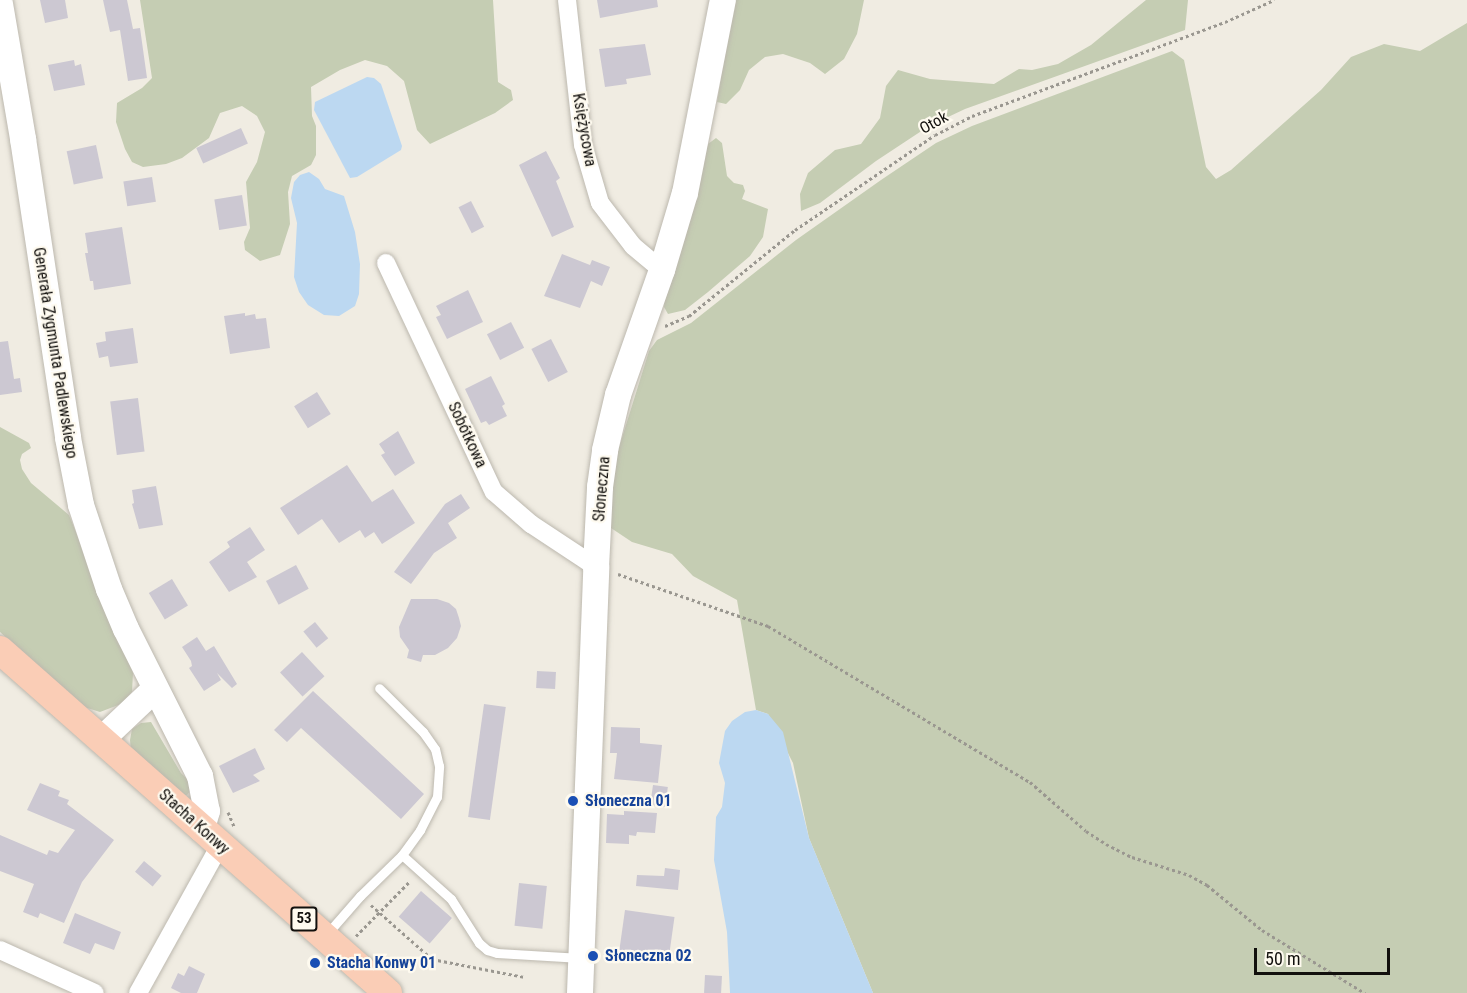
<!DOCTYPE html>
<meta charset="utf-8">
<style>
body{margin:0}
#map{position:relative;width:1467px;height:993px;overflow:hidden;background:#f0ece2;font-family:"Roboto Condensed",sans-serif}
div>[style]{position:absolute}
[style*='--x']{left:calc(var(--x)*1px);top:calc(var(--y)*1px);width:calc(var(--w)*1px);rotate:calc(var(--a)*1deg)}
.green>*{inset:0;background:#c5cdb3}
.water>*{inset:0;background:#bcd8f1}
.building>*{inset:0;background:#ccc8d2;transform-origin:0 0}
.path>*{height:3px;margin-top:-1.5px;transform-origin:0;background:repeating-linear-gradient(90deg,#9a9790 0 3px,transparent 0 6px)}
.roads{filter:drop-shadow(0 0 2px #bcb8ae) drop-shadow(0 0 2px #bcb8ae)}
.lane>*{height:9px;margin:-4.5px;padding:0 4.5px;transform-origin:4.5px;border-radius:4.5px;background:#fff}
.street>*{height:18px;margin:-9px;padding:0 9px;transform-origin:9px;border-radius:9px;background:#fff}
.secondary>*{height:26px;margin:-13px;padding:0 13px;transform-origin:13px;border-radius:13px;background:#fff}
.primary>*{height:28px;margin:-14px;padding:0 14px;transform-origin:14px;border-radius:14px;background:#facdb6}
.dots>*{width:16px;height:16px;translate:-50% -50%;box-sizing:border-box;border:3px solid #fefaef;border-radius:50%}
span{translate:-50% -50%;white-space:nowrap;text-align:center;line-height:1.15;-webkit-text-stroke:4.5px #fefaef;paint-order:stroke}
.shield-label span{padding:2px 4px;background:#fefaef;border:2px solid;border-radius:4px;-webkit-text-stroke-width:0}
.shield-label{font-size:15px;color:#12100d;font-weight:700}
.street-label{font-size:16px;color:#12100d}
.transit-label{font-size:16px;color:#164399;font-weight:700}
.left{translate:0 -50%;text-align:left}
.scale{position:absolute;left:1254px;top:948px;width:136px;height:27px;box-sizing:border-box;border:3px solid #12100d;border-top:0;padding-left:8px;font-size:18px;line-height:21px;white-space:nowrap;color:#12100d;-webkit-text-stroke:4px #fefaef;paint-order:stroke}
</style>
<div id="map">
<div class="green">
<i style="clip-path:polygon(140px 0,493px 0,498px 82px,511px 90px,513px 100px,495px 113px,430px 144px,417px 130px,404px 81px,387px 66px,365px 60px,340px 70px,311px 87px,312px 116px,316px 126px,316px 155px,311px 165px,292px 176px,288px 192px,290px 224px,280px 255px,260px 261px,245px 250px,244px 242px,250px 228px,246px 182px,257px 162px,265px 132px,257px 116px,242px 106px,220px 113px,209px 138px,182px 158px,166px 164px,143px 167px,132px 162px,125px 149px,116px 122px,117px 103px,142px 88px,152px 78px)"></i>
<i style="clip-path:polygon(734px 0,864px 0,857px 34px,844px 59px,825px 74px,810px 63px,783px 54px,765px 57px,749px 70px,740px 90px,726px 104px,717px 102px)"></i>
<i style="clip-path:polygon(1146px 0,1188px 0,1185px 30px,965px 109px,929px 126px,876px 161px,820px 203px,801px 211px,800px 194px,808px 173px,835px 150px,861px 144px,880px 118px,886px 86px,898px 70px,930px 79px,994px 84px,1019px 69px,1032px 70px,1058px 64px,1091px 45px)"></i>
<i style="clip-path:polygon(1467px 23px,1467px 993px,873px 993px,809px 838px,793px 763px,768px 714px,756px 710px,737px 600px,693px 576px,672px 554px,632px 542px,611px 528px,609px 507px,616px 457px,649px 351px,657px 340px,691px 323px,796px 240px,881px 180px,936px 143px,972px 126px,1172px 51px,1184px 60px,1206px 167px,1216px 179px,1231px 170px,1321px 90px,1351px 57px,1384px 44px,1420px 51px)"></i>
<i style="clip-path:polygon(716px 138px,722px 143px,727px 176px,734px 183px,743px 185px,745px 191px,742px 199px,768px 209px,763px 237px,750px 256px,708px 292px,685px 310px,668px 314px,664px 307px,665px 292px,708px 144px)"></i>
<i style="clip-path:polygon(0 427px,29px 443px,31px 448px,22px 454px,20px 460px,22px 469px,31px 483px,69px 515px,133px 673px,132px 692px,121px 704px,100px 712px,84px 707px,0 632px)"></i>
<i style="clip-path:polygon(151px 722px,181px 773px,189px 781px,191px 790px,187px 795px,181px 795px,131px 750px,130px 740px,132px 729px,141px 723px)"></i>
</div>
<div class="water">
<i style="clip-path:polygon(367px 77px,374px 78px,381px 84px,402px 146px,401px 150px,357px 177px,350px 178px,314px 110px,315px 102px)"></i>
<i style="clip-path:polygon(309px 172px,319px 179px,325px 189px,344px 196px,355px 232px,360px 264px,359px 294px,355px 306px,339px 316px,324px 315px,308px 305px,299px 292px,294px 277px,297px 223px,291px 198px,294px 182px,300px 175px)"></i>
<i style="clip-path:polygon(756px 710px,768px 714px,783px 732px,809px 838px,873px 993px,730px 993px,727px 932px,714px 860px,716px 817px,722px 807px,725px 783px,719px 763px,725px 731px,732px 721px,745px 712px)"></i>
</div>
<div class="building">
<i style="clip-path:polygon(40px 0,65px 0,68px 18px,45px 23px)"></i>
<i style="clip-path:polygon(103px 0,127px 0,133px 29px,140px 28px,147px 78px,128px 81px,120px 30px,110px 32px)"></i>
<i style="clip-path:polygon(597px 0,657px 0,658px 7px,600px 18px)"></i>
<i style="clip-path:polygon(645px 44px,651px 75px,626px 79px,627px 84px,605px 87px,599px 49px)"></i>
<i style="clip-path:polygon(74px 60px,75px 66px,81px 64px,85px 85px,54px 91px,48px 65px)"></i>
<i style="left:241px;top:128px;width:17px;height:49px;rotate:66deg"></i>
<i style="left:96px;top:145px;width:34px;height:30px;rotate:78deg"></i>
<i style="clip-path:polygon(546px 151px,560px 178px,556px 181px,574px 227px,552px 237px,519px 165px)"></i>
<i style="left:152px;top:177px;width:25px;height:29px;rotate:81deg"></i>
<i style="left:242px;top:195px;width:31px;height:28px;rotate:81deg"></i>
<i style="left:471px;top:201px;width:29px;height:14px;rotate:63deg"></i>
<i style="clip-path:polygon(122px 227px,131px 284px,94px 290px,93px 281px,90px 281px,85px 253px,88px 253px,85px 233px)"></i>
<i style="clip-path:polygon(562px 254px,590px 265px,592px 260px,610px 267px,602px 286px,591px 281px,580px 308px,544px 296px)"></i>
<i style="clip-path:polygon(468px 290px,483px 322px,447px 339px,436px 317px,441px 315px,436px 306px)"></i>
<i style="clip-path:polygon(245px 313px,245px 316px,255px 314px,256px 319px,266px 318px,270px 348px,230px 354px,224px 316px)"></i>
<i style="left:511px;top:322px;width:29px;height:27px;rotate:63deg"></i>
<i style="clip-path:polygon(133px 328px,138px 363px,110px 367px,108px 356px,99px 358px,96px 343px,106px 341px,105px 332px)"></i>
<i style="left:551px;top:339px;width:37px;height:22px;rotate:63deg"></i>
<i style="clip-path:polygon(8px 341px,14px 379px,20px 378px,22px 392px,0 395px,0 342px)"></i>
<i style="clip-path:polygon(491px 376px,505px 404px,502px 406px,507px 416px,489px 425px,486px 421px,481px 423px,465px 389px)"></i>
<i style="left:317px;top:392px;width:26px;height:27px;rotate:58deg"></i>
<i style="left:138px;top:398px;width:54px;height:28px;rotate:83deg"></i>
<i style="clip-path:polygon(398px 431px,415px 463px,395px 476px,381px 455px,385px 453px,379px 444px)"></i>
<i style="clip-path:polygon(347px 465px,372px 502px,393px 489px,415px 523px,382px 544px,374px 532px,365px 538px,360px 530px,339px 543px,322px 519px,298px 535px,280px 508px)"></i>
<i style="clip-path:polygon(156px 486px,163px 525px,139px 529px,132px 504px,134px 503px,132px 490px)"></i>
<i style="clip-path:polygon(461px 494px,470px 508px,448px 523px,457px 538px,434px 553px,411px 584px,394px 572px,445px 504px)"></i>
<i style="clip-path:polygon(250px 527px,265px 550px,247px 562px,257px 577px,229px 592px,209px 562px,230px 547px,227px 542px)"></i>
<i style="left:296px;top:565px;width:27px;height:34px;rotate:62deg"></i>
<i style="left:172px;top:579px;width:31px;height:27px;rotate:59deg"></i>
<i style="clip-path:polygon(411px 599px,437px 599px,449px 603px,456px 609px,459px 618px,461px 626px,457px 638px,448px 648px,435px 655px,423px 655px,421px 662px,407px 658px,409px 650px,400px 637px,399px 627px)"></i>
<i style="left:315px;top:622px;width:21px;height:15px;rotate:51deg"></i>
<i style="clip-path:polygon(197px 637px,206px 651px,214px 646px,237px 684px,232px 688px,217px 673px,221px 680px,204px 691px,189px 668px,192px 666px,191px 661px,182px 647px)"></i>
<i style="left:302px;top:652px;width:33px;height:30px;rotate:47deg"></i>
<i style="left:537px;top:671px;width:19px;height:17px;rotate:3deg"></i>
<i style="clip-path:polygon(313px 691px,424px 794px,401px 819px,301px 728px,287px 742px,274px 730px)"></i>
<i style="left:484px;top:704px;width:22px;height:114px;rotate:8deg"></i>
<i style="clip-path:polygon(611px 727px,640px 728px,640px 743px,662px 745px,658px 783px,614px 779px,617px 753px,610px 753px)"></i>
<i style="clip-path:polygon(255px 748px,265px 769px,253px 775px,260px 781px,233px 793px,219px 766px)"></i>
<i style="clip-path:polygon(40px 783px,60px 791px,58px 796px,69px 800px,67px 804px,114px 840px,82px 882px,64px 923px,40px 913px,38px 918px,23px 912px,34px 884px,0 871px,0 835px,47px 855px,49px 850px,58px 853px,75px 830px,27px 810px)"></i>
<i style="left:653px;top:785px;width:15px;height:20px;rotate:8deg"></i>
<i style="clip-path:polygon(624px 811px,657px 813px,655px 833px,637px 832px,636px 836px,629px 835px,629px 844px,606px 843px,607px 814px,624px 815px)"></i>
<i style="left:144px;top:861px;width:23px;height:14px;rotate:40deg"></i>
<i style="clip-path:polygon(665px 868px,680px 870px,678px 890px,636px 886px,637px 875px,664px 876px)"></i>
<i style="left:519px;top:883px;width:28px;height:43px;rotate:6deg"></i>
<i style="left:421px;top:891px;width:41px;height:34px;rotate:41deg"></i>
<i style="left:625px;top:910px;width:50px;height:47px;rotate:8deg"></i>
<i style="clip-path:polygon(75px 913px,121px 932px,114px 950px,95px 943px,90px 954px,63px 943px)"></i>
<i style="clip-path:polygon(189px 966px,205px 974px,197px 993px,181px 993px,171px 988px,178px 973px,184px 976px)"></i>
<i style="left:705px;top:975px;width:17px;height:18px;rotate:3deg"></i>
</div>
<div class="path">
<i style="--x:665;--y:326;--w:26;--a:-23"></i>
<i style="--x:689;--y:316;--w:136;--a:-39.1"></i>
<i style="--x:795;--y:230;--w:169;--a:-34.2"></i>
<i style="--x:935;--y:135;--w:42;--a:-27.2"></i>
<i style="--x:972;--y:116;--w:270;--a:-20.4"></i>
<i style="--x:1225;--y:22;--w:54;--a:-24.2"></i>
<i style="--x:618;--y:574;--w:159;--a:19.1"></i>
<i style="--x:768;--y:626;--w:305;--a:30.8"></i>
<i style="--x:1030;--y:782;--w:74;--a:41.2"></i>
<i style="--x:1086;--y:831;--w:24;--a:33"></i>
<i style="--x:1106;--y:844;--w:29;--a:27"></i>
<i style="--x:1132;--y:857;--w:60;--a:17.5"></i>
<i style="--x:1189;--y:875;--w:21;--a:29"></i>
<i style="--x:1207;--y:885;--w:71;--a:39.3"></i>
<i style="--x:1262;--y:930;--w:121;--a:31.5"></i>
<i style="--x:228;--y:812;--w:15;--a:67"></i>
<i style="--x:371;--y:905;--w:81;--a:41.5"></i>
<i style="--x:432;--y:959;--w:95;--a:11"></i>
<i style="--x:356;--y:936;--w:77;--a:-45.5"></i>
</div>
<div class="roads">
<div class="lane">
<i style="--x:402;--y:855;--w:66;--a:41.9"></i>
<i style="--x:451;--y:899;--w:52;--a:57.5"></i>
<i style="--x:479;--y:943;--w:11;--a:41"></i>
<i style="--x:487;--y:950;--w:10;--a:17"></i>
<i style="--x:497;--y:953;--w:84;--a:3.4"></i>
<i style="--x:326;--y:935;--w:52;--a:-48.9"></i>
<i style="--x:360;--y:896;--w:59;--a:-44.3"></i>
<i style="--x:402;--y:855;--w:31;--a:-54"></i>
<i style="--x:420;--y:830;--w:37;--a:-63"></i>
<i style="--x:437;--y:797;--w:31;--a:-86"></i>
<i style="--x:439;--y:766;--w:17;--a:-103"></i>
<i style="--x:435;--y:749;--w:21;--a:-125"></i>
<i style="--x:423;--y:732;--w:62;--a:-135"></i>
</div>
<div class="street">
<i style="--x:567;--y:0;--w:146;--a:83.7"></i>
<i style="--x:583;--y:145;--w:60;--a:73.7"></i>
<i style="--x:600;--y:203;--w:54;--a:52.5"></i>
<i style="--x:633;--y:246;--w:38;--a:40"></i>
<i style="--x:386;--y:263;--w:253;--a:64.8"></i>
<i style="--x:494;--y:492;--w:49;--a:40.9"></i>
<i style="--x:531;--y:524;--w:78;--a:33.5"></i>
<i style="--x:0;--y:950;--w:104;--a:24.4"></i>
<i style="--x:138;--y:993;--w:169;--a:-61"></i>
</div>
<div class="secondary">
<i style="--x:0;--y:4;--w:137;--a:80.3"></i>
<i style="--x:23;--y:139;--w:302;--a:81.4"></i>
<i style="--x:68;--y:438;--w:68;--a:79"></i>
<i style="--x:81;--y:505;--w:89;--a:71.6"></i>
<i style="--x:109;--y:589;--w:43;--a:67"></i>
<i style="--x:126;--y:629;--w:165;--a:63.3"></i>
<i style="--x:200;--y:776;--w:36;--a:79"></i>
<i style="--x:207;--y:811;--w:19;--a:106"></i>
<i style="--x:101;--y:740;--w:74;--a:-43.4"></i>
<i style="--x:580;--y:993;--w:426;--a:-87.8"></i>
<i style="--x:596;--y:567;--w:80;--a:-87.1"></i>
<i style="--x:600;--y:487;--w:37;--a:-82"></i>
<i style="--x:605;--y:450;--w:57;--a:-76.7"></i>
<i style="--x:618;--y:395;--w:133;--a:-70.6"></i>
<i style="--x:662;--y:270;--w:80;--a:-73.4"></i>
<i style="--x:685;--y:193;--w:197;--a:-78.9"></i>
</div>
<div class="primary">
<i style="--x:0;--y:650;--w:518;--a:41.48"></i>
</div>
</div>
<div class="dots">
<i style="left:573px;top:801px;background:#1a4fb4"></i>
<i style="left:593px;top:956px;background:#1a4fb4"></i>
<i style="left:315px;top:963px;background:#1a4fb4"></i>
</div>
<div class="shield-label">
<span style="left:304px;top:919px">53</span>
</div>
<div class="street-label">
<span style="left:934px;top:123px;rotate:-29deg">Otok</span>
<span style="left:584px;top:130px;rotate:80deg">Księżycowa</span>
<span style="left:55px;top:353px;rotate:81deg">Generała Zygmunta Padlewskiego</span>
<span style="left:467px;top:435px;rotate:65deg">Sobótkowa</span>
<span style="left:602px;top:489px;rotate:-85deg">Słoneczna</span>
<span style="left:194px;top:822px;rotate:42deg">Stacha Konwy</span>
</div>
<div class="transit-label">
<span class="left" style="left:585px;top:801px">Słoneczna 01</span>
<span class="left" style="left:605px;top:956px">Słoneczna 02</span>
<span class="left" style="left:327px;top:963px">Stacha Konwy 01</span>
</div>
<div class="scale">50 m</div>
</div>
